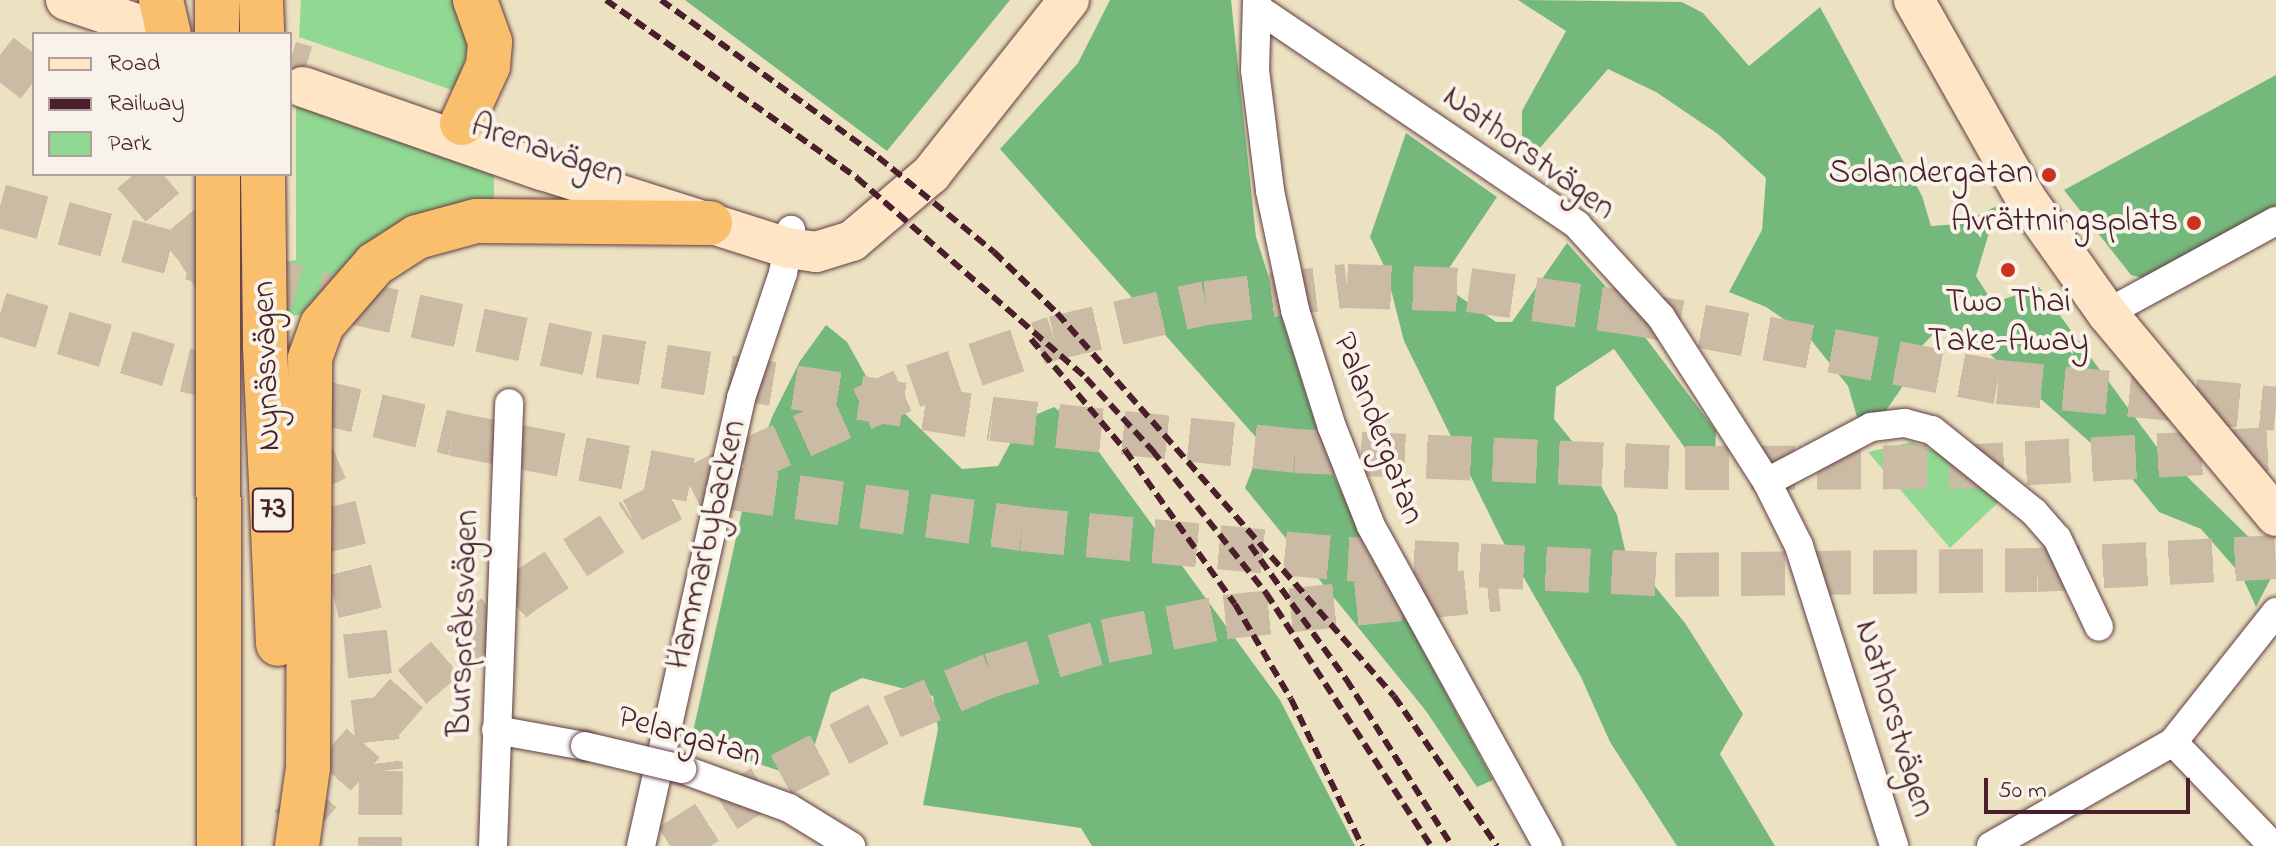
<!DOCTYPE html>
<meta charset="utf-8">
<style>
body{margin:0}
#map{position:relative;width:2276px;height:846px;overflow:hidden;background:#ece2c2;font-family:"Indie Flower",sans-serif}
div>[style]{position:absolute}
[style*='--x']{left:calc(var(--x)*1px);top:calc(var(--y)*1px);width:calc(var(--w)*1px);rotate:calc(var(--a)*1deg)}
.green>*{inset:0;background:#91d892}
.forest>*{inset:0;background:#74b87c}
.secondary-tunnel>*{height:40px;margin-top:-20px;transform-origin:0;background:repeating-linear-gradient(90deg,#ccbba4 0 40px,transparent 0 60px)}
.highway-tunnel>*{height:44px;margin-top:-22px;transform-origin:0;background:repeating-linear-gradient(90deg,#ccbba4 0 44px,transparent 0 66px)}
.roads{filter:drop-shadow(0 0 2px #623c42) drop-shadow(0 0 2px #623c42)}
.street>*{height:28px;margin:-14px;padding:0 14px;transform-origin:14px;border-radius:14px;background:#fff}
.secondary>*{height:40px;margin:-20px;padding:0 20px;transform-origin:20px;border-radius:20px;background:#fde5c5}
.highway>*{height:44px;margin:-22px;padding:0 22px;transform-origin:22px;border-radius:22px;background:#f9bf6d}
.rail>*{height:6px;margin-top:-3px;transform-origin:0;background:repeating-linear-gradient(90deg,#4a1f2b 0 12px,transparent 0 18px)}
.bridges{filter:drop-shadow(0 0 2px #623c42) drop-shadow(0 0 2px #623c42)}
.street-bridge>*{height:28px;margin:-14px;padding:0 14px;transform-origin:14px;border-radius:14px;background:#fff}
.dots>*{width:22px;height:22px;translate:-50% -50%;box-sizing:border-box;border:4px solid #f7f3e8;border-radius:50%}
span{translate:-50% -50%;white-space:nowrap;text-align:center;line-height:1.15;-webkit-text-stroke:8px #f7f3e8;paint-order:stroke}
.shield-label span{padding:2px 6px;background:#f7f3e8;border:2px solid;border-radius:6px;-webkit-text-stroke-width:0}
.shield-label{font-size:32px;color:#4a1f2b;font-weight:700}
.street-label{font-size:34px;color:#4a1f2b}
.poi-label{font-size:34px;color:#4a1f2b}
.right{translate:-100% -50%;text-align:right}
.legend{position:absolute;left:32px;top:32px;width:260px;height:144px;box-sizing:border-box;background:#f7f3e8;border:2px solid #b29e9c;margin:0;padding:10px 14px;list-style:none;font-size:24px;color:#4a1f2b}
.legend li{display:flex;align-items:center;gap:16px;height:40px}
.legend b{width:40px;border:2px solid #b29e9c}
.scale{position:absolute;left:1984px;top:778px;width:206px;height:36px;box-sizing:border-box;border:4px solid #4a1f2b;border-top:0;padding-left:10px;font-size:24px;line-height:28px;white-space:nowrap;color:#4a1f2b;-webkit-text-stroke:6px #f7f3e8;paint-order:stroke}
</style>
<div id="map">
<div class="green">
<i style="clip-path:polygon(301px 0,458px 0,469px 43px,459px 81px,452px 90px,299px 37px)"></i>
<i style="clip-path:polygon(296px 104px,494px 174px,494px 202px,318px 298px,301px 315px,291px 316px,285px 311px,285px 262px,296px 260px)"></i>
<i style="clip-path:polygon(1912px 442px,1937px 452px,2002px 499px,1950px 548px,1868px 452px)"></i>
</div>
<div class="forest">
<i style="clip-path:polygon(685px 0,1010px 0,887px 151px)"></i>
<i style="clip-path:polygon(1110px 0,1231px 0,1256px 237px,1327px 460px,1364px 542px,1493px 780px,1477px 787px,1426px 711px,1245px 488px,1262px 444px,1000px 149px,1078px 63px)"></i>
<i style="clip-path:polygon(1518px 0,1682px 2px,1703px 13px,1749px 66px,1820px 7px,1922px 196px,1931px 226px,1960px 224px,1997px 206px,1976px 276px,1993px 303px,2039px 287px,2156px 446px,2266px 554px,2270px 580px,2256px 607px,2242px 576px,2201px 529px,2159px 512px,2133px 480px,1967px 334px,1940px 327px,1919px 349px,1907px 380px,1885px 412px,1857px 417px,1848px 386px,1807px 335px,1766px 307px,1729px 292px,1762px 230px,1766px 178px,1718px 134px,1656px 92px,1608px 69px,1539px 149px,1522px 142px,1522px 111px,1566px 31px)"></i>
<i style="clip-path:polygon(2276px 75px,2276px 217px,2154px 281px,2131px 275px,2064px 190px)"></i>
<i style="clip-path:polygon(1406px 133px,1497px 197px,1447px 271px,1450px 290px,1496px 322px,1512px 322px,1567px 243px,1614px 296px,1716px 431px,1715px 458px,1703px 473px,1614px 349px,1556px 387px,1554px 419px,1586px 458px,1617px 515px,1625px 550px,1685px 623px,1743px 714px,1720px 754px,1775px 846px,1677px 846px,1610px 742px,1581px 677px,1501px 538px,1404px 341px,1386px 270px,1370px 237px)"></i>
<i style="clip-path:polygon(826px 325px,847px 342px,866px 376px,962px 469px,998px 466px,1023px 420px,1054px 407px,1080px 426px,1280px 700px,1355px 846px,1092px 846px,1081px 828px,923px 805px,938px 729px,933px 696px,862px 678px,831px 693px,804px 779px,691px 741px,748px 484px,772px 417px,800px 361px)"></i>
</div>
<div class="secondary-tunnel">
<i style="--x:290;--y:61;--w:17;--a:17"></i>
</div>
<div class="highway-tunnel">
<i style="--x:0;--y:55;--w:43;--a:37.4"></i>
<i style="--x:134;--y:174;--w:96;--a:49.7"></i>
<i style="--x:196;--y:247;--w:145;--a:58.3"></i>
<i style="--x:0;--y:206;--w:364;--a:15.3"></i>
<i style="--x:351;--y:302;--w:254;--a:12.3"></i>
<i style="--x:599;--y:356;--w:398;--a:9.1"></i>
<i style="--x:992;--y:419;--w:305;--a:6"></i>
<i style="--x:1295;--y:451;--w:390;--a:2.5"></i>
<i style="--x:1685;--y:468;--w:275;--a:-0.2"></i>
<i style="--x:1960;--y:467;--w:317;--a:-3.3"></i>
<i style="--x:0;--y:314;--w:193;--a:16.8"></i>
<i style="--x:185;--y:370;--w:276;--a:13.4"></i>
<i style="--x:453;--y:434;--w:284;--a:11"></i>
<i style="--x:732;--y:488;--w:293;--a:8"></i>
<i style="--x:1022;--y:529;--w:327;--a:5.3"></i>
<i style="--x:1348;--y:559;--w:327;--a:2.8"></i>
<i style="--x:1675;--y:575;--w:362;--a:-0.8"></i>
<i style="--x:2037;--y:570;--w:239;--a:-3.1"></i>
<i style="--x:308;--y:447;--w:64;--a:66.2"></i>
<i style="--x:334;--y:506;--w:130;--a:76.2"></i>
<i style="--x:365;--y:632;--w:140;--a:83.4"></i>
<i style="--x:381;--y:771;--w:75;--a:90.8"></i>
<i style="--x:291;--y:826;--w:184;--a:-49"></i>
<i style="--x:412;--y:687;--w:143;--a:-40.7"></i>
<i style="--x:520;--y:594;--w:135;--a:-33.2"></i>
<i style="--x:633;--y:520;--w:123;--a:-27.6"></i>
<i style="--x:742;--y:463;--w:188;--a:-24.2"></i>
<i style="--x:913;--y:386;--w:149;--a:-18.8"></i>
<i style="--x:1054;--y:338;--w:156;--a:-13"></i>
<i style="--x:1206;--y:303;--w:142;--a:-6.9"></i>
<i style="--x:1347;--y:286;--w:122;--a:1.9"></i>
<i style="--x:1469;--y:290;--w:170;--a:8.1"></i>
<i style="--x:1637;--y:314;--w:367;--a:10.7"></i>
<i style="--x:1998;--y:382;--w:279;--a:5.5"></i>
<i style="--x:670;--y:846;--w:132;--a:-32.6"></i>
<i style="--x:781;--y:775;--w:125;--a:-27.6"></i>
<i style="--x:892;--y:717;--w:108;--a:-23"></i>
<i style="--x:991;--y:675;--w:119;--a:-16.6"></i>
<i style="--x:1105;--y:641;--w:122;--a:-11.3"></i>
<i style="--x:1225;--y:617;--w:275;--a:-5.8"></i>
</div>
<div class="roads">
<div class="street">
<i style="--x:1257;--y:0;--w:70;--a:91.6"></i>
<i style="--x:1255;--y:70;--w:122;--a:82.9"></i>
<i style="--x:1270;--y:191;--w:122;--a:78.1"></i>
<i style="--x:1295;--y:310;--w:123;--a:72.5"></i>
<i style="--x:1332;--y:427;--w:106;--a:68.5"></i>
<i style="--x:1371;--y:526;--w:366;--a:61.1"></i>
<i style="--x:1257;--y:8;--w:387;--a:34.1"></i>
<i style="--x:1577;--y:225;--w:125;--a:47.6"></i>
<i style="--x:1661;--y:317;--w:196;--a:57.3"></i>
<i style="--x:1767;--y:482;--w:72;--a:63.4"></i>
<i style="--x:1799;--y:546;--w:315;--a:72.4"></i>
<i style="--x:2107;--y:313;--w:192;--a:-28.6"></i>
<i style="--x:1767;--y:482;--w:118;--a:-27.9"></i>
<i style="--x:1871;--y:427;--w:34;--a:-7"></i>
<i style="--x:1905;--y:423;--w:28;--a:15"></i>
<i style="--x:1932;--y:430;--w:131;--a:38.8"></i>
<i style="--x:2034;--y:512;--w:35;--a:49"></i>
<i style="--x:2057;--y:538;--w:98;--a:64.7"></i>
<i style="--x:496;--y:730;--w:90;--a:10.2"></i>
<i style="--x:2173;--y:742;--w:144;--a:46.1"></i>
<i style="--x:682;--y:769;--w:114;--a:20"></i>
<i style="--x:789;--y:808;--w:73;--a:31.5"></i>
<i style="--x:493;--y:846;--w:443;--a:-87.9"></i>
<i style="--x:641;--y:846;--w:459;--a:-77.4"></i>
<i style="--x:741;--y:398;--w:132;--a:-71.4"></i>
<i style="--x:783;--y:273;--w:44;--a:-79.5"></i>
<i style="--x:1991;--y:846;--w:210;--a:-29.7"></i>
<i style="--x:2173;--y:742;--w:166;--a:-51.6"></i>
</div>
<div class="secondary">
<i style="--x:66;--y:0;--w:72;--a:18.7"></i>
<i style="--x:1914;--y:0;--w:228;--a:60.6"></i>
<i style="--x:2026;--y:199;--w:140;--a:54.6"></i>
<i style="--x:2107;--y:313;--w:264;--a:50.2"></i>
<i style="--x:303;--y:87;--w:253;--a:19.2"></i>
<i style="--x:542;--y:170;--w:258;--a:17.6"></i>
<i style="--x:788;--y:248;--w:28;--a:8"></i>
<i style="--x:816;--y:252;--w:38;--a:-17"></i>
<i style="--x:852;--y:241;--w:104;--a:-40.3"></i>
<i style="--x:931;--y:174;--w:222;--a:-51.6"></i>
</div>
<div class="highway">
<i style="--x:161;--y:0;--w:35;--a:77"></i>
<i style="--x:217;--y:0;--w:34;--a:90"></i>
<i style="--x:261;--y:0;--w:34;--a:88"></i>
<i style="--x:462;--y:123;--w:63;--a:-65.5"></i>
<i style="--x:488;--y:66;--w:24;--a:-85"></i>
<i style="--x:490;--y:42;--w:45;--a:-109.7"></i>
<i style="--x:218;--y:174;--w:672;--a:89.91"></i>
<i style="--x:263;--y:174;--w:172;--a:89.3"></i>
<i style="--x:265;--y:346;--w:298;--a:87.5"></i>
<i style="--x:297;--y:846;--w:79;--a:-82"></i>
<i style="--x:308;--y:768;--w:410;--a:-89.7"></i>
<i style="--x:310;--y:358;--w:35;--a:-70"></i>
<i style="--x:322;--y:325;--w:81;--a:-49"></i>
<i style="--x:375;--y:264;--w:50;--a:-32.7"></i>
<i style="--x:417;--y:237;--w:61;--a:-15.2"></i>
<i style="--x:476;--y:221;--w:234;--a:0.5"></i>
</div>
</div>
<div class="rail">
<i style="--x:606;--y:0;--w:308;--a:35.3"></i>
<i style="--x:857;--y:178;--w:304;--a:41.1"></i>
<i style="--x:1086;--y:378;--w:98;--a:47.5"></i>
<i style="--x:1152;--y:450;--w:183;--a:51.4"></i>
<i style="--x:1266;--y:593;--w:302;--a:56.9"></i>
<i style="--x:661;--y:0;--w:268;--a:35.9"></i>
<i style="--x:878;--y:157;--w:150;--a:39.3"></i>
<i style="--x:994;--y:252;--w:88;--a:44.1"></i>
<i style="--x:1057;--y:313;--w:510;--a:48.66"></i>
<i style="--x:1394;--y:696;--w:182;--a:55.5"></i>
<i style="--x:1031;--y:339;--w:145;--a:49.7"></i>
<i style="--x:1125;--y:450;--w:189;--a:54.5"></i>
<i style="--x:1235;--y:604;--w:110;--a:59.5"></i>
<i style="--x:1291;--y:699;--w:163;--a:64.2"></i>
<i style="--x:1250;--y:545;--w:165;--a:54.4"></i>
<i style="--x:1346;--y:679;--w:198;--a:57.6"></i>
</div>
<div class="bridges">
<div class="street-bridge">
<i style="--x:585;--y:746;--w:100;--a:13.3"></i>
</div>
</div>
<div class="dots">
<i style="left:2049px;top:175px;background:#c8321e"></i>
<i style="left:2194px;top:223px;background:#c8321e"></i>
<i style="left:2008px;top:270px;background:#c8321e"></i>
</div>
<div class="shield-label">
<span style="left:273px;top:510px">73</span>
</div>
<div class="street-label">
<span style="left:547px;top:152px;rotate:19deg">Arenavägen</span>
<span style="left:1528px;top:154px;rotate:36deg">Nathorstvägen</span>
<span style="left:268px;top:366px;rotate:-92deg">Nynäsvägen</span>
<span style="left:1377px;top:429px;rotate:69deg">Palandergatan</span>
<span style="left:708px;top:545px;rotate:-77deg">Hammarbybacken</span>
<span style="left:465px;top:623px;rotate:-88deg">Burspråksvägen</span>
<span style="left:1893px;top:719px;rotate:73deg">Nathorstvägen</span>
<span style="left:689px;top:738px;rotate:16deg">Pelargatan</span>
</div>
<div class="poi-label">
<span class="right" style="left:2033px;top:175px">Solandergatan</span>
<span class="right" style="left:2178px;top:223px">Avrättningsplats</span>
<span style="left:2008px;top:323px">Two Thai<br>Take-Away</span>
</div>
<ul class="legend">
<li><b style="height:10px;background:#fde5c5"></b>Road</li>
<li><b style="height:10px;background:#4a1f2b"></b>Railway</li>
<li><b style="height:22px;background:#91d892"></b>Park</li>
</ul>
<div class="scale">50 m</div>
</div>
